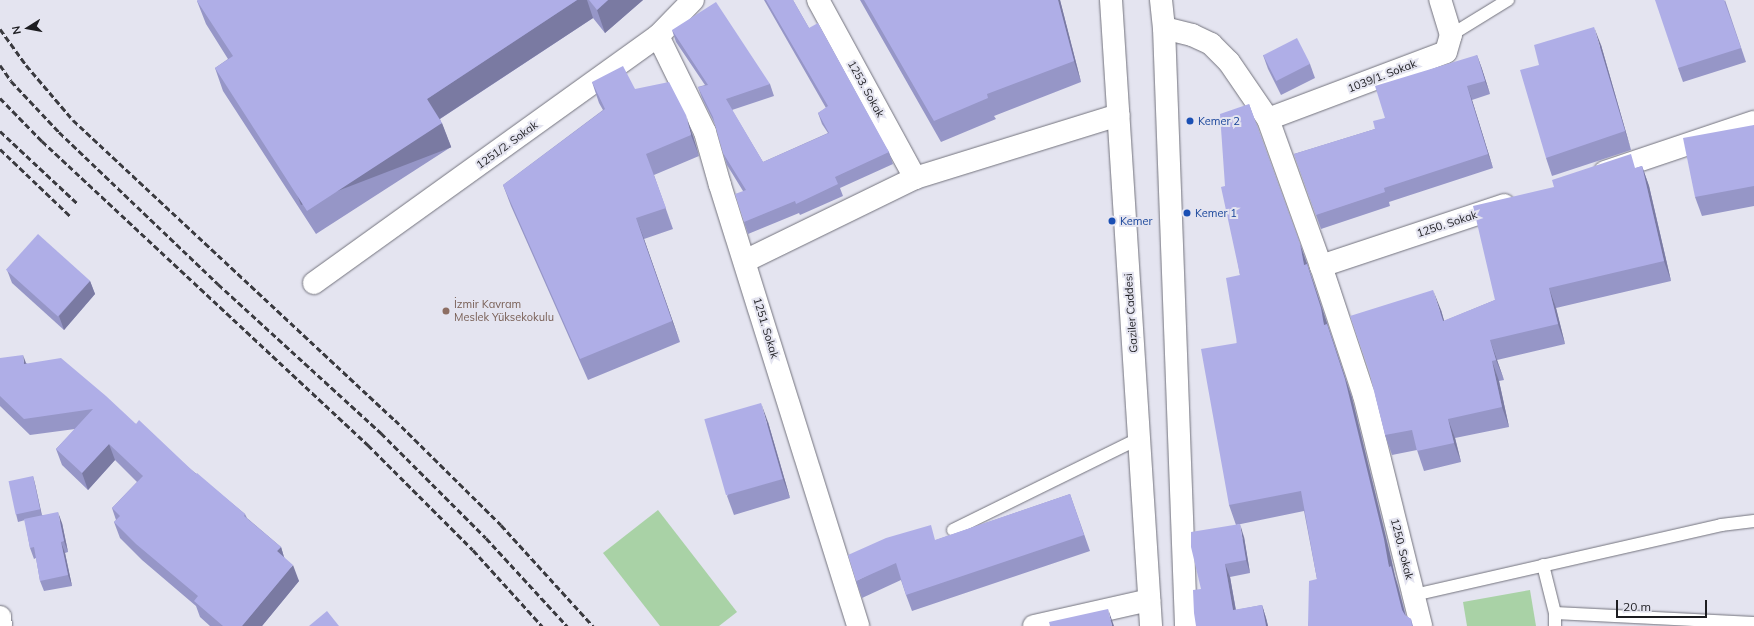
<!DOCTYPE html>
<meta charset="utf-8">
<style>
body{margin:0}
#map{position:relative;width:1754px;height:626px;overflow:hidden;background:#e4e4f0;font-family:Mulish,sans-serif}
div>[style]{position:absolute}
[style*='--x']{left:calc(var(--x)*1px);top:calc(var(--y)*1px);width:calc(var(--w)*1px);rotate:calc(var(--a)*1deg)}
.green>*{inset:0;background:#a9d2a6}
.roads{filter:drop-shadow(0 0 1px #73737d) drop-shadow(0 0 1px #73737d)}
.lane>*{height:12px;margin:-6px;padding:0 6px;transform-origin:6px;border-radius:6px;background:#fff}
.street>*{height:22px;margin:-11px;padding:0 11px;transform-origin:11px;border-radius:11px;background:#fff}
.secondary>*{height:22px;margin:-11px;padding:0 11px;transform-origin:11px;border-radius:11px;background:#fff}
.primary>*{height:22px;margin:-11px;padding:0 11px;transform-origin:11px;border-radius:11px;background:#fff}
.highway>*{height:22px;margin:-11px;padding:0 11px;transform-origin:11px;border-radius:11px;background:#fff}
.rail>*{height:3px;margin-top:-1.5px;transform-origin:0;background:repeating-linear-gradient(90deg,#3a3a3f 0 6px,transparent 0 9px)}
.wall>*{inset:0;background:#9696c7}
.shaded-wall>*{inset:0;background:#7a7aa2;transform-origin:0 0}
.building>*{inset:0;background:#afaee7;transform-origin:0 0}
.dots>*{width:11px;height:11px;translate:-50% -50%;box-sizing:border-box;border:2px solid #e4e4f0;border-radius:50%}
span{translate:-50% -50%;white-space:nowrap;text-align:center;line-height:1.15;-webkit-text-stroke:4px #e4e4f0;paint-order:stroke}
.street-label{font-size:11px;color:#1d1d21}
.transit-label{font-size:11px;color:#164399}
.left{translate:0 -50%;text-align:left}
.education-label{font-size:11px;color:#785e54}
.north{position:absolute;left:8px;top:8px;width:40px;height:40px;-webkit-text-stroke:3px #e4e4f0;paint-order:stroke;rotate:259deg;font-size:11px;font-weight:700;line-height:16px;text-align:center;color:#1d1d21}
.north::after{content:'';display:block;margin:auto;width:14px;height:18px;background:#1d1d21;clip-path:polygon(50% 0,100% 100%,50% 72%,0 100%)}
.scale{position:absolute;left:1616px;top:600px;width:91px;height:18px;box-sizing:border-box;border:2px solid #1d1d21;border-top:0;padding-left:5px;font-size:12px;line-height:14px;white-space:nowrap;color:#1d1d21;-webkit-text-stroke:3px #e4e4f0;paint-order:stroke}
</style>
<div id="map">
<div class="green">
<i style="clip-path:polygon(658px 510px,737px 612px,719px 626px,660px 626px,603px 553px)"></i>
<i style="clip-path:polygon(1530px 590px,1536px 626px,1467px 626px,1463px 602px)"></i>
</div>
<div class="roads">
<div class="lane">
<i style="--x:1451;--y:35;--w:67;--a:-31.6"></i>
<i style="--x:953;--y:530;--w:206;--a:-26.2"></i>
<i style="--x:1543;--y:565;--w:49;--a:76"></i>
<i style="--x:1555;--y:613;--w:13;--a:90"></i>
<i style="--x:1414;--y:595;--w:315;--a:-12.8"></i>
<i style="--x:1721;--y:525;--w:33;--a:-7"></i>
<i style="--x:1555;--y:613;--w:199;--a:2.9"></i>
</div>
<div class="street">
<i style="--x:818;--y:0;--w:203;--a:61.4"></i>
<i style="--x:1268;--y:119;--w:190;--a:-20.6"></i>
<i style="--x:1446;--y:52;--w:18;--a:-74"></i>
<i style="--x:1451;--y:35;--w:37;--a:-107"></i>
<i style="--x:1605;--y:172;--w:157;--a:-18.6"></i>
<i style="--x:745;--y:261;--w:189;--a:-26"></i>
<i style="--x:915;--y:178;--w:213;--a:-17.2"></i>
<i style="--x:1321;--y:266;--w:193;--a:-18.4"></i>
<i style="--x:314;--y:283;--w:423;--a:-35.7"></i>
<i style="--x:658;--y:36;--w:50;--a:-45.8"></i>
<i style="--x:1034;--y:626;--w:118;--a:-12.7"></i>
</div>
<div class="secondary">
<i style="--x:1164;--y:28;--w:29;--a:14"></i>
<i style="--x:1192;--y:35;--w:21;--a:25"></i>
<i style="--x:1211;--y:44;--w:25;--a:45"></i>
<i style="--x:1229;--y:62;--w:69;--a:55.6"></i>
<i style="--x:1268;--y:119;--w:156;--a:70.2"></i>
<i style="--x:1321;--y:266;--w:136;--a:71.6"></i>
<i style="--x:1364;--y:395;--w:238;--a:76.1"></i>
<i style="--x:658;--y:36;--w:107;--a:63.9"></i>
<i style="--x:705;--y:132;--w:55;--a:74.2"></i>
<i style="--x:720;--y:185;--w:462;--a:72.6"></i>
</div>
<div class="primary">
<i style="--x:1111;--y:0;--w:627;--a:86.34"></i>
<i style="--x:1161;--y:0;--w:28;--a:84"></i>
<i style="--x:1164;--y:28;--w:598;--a:87.89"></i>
</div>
<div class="highway">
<i style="--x:0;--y:617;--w:9;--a:84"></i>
</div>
</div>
<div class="rail">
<i style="--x:0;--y:29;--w:44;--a:54.2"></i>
<i style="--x:26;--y:65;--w:72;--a:49.5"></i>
<i style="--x:73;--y:120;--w:440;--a:43"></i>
<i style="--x:395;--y:420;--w:149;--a:44.7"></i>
<i style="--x:501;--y:525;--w:137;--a:47.7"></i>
<i style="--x:0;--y:65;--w:19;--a:55"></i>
<i style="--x:11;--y:81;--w:70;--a:46.7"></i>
<i style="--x:59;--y:132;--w:220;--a:43.7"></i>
<i style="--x:218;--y:284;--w:221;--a:42.4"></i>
<i style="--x:381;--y:433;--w:148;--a:45"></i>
<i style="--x:486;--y:538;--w:120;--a:47.4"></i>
<i style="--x:0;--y:98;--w:60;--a:45.7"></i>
<i style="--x:42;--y:141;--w:446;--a:43"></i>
<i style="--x:368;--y:445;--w:148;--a:45"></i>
<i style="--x:473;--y:550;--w:103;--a:47.8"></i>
<i style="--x:0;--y:131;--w:107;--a:43.1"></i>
<i style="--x:0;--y:149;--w:97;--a:43.7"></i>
</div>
<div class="wall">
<i style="clip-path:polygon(198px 0,643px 0,605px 33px,593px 18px,440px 119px,451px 147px,316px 234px,223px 91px,215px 68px,228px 59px,206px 24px,197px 1px)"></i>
<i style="clip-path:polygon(764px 0,793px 0,809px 28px,889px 152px,893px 164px,840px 188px,843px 196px,800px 215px,799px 213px,748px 234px,744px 222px,743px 191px,727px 165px,723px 153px,715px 124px,702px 98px,698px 87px,705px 85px,676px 42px,672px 30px,770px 84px,774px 96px,732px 110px,763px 162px,828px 133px,822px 124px,818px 113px,826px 108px)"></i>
<i style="clip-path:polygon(860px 0,1060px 0,1081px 82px,994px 116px,996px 119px,941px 142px)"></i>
<i style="clip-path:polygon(1725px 0,1746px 62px,1683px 82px,1678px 68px)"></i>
<i style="clip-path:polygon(1601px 45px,1631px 150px,1552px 176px,1546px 158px)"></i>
<i style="clip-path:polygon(1263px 55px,1310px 64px,1315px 78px,1281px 95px,1268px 69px)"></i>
<i style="clip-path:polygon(1477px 55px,1482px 69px,1490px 94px,1472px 100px,1493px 168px,1389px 202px,1390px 206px,1321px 229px,1294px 154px,1375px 129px,1385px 118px)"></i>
<i style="clip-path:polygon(592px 82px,635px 89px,693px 136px,699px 156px,654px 175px,673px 229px,644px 239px,680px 342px,588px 380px,511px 206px,503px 185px,603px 110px,599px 103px)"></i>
<i style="clip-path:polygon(1249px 104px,1307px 263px,1352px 398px,1391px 558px,1395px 576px,1398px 586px,1406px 616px,1411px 619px,1413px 626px,1308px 626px,1317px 579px,1304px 511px,1236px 525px,1229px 505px,1240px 275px,1225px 186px)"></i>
<i style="clip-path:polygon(1754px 125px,1754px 206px,1702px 216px,1695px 197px)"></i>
<i style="clip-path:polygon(1642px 166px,1649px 186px,1671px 281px,1556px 308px,1565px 344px,1497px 360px,1504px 380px,1499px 381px,1509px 427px,1455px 438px,1461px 462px,1424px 471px,1417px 450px,1392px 455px,1385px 435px,1441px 310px,1444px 321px,1495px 300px,1636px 168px)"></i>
<i style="clip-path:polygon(7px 270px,90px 281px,95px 294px,64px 330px,12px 283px)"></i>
<i style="clip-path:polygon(0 358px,26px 363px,136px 424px,245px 514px,247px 518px,281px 547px,284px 557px,299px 581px,262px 626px,210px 626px,200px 617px,196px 606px,142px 560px,120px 538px,114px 522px,116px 520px,112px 508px,137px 482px,115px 460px,88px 490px,62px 465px,56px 449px,75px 429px,30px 435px,0 406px)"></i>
<i style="clip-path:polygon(768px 422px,790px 498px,734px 515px,727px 496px)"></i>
<i style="clip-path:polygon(33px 476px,35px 484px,42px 515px,62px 523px,68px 552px,65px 553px,72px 586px,44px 591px,40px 581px,36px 558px,34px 559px,30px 548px,25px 520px,18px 522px,16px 514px)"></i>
<i style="clip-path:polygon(1070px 494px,1090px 551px,912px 611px,906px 595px,901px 580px,862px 598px,856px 581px,936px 540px)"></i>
<i style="clip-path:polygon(1244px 537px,1250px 573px,1230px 577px,1236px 610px,1262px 605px,1266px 618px,1268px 626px,1196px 626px,1201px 589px)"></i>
</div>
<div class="shaded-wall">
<i style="clip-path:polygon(577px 0,587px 0,593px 18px,435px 122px,427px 99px)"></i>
<i style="clip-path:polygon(608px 0,643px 0,605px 33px,597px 10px)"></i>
<i style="clip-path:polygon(1058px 0,1060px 0,1081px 82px,1074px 61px)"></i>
<i style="clip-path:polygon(1594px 27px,1601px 45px,1631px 150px,1625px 131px)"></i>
<i style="clip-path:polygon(1477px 55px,1482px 69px,1490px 94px,1485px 81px)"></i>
<i style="clip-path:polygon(1467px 86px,1472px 100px,1493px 168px,1488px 154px)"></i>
<i style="clip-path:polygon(686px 115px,693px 136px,699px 156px,691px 135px)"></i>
<i style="left:442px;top:123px;width:26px;height:161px;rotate:69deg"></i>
<i style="clip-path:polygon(1642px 166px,1649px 186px,1671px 281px,1664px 261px)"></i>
<i style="clip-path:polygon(636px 218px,644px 239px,680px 342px,672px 321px)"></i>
<i style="clip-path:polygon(1300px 244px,1314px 284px,1352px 398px,1391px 558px,1395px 576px,1398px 586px,1408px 626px,1402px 610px,1389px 567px,1324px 325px,1304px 265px)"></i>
<i style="clip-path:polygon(90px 281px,95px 294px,64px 330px,59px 316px)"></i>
<i style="clip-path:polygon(1549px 288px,1556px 308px,1565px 344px,1558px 324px)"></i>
<i style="clip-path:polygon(1433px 290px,1441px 310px,1450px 341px,1443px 321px)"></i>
<i style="clip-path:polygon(1490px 340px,1504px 380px,1496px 360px)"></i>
<i style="clip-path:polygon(23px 355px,29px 371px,24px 364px)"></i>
<i style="clip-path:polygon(1492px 361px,1499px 381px,1509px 427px,1502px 407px)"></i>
<i style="clip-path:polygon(761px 403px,768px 422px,790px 498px,783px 479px)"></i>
<i style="clip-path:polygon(1448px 419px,1455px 438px,1461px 462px,1454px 443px)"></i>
<i style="clip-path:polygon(109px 444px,115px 460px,88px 490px,82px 473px)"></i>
<i style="clip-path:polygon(33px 476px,35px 484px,42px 517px,40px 509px)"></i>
<i style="clip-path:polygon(58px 512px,62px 523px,68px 552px,64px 541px)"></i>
<i style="clip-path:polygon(1240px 524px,1244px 537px,1250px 573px,1246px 560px)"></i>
<i style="clip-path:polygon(61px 542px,65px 553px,72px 586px,68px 575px)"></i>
<i style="clip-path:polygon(281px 547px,286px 564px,277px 551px)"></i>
<i style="clip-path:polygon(1225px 564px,1230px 577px,1238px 623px,1233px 610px)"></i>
<i style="clip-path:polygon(293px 565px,299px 581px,262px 626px,242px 626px)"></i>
<i style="clip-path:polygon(1262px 605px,1266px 618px,1268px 626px,1266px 626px)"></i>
<i style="clip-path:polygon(1108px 609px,1113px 623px,1114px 626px,1112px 626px)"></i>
</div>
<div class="building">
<i style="clip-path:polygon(198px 0,577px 0,427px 99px,442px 123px,307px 211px,215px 68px,233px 56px,197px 1px)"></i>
<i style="clip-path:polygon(589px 0,608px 0,597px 10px)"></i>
<i style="clip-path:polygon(766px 0,793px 0,809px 28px,818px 23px,889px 152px,835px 177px,838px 184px,796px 204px,795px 201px,744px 222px,735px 194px,746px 190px,723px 153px,713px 117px,698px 87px,708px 85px,672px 30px,716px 2px,770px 84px,726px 99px,763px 162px,829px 133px,818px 113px,828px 106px)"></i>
<i style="clip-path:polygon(864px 0,1058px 0,1074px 61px,987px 94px,988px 98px,934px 121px)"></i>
<i style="clip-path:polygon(1655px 0,1724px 0,1741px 48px,1678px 68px)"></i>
<i style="clip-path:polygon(1594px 27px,1625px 131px,1546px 158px,1520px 70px,1539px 65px,1534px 45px)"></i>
<i style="left:1297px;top:38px;width:29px;height:38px;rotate:63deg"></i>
<i style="clip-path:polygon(1477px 55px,1485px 81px,1467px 86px,1488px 154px,1384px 188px,1385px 192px,1316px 215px,1294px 154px,1375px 129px,1373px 121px,1385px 118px,1375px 86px)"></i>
<i style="clip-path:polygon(623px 66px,635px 89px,669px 82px,686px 115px,691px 135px,646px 154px,666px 208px,636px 218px,672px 321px,580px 359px,503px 185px,605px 109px,592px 82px)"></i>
<i style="clip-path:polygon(1249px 104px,1300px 244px,1304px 265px,1307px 264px,1321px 308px,1324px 325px,1327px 324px,1345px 379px,1384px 539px,1389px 567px,1391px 566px,1402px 610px,1405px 615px,1411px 619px,1412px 626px,1308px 626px,1309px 581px,1317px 579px,1301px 491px,1229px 505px,1201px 349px,1237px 343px,1226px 278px,1240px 275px,1221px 187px,1225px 186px,1220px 114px)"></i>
<i style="clip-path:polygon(1754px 125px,1754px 186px,1695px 197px,1683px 138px)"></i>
<i style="clip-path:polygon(1631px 154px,1635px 168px,1642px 166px,1664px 261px,1549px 288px,1558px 324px,1490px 340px,1496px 360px,1492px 361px,1502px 407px,1448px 419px,1454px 443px,1417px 451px,1412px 430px,1385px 435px,1369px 371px,1350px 316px,1433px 290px,1443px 321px,1495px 300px,1473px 206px,1554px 187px,1552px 180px)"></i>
<i style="left:38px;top:234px;width:70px;height:48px;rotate:42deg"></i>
<i style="clip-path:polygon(23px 355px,24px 364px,61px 358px,106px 396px,136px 424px,139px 420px,196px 474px,197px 473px,245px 514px,244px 516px,281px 547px,277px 551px,293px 565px,242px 626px,223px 626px,194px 601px,198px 596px,136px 544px,114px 522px,120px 516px,112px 508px,143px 476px,109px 444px,82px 473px,56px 449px,93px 409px,24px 419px,0 396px,0 358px)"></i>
<i style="left:761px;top:403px;width:79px;height:59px;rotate:74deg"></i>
<i style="left:33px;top:476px;width:34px;height:25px;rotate:78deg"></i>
<i style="clip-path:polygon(1070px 494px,1084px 535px,906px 595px,896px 563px,856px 581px,848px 555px,886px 538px,931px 525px,935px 540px)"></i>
<i style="clip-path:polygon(58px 512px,64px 541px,61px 542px,68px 575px,40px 581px,34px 547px,30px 548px,24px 519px)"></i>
<i style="clip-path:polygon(1240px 524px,1246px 560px,1225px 564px,1233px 610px,1262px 605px,1266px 626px,1196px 626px,1194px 613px,1193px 590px,1201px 589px,1191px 547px,1191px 532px)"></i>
<i style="clip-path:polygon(1108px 609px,1112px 626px,1050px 626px,1049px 622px)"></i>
<i style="clip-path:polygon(327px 611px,339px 626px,309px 626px)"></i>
</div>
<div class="dots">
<i style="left:1190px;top:121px;background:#1a4fb4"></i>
<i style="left:1187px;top:213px;background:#1a4fb4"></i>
<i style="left:1112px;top:221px;background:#1a4fb4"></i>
<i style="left:446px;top:311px;background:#8d6e63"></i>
</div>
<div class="street-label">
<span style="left:1382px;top:76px;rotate:-21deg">1039/1. Sokak</span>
<span style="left:866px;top:89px;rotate:61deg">1253. Sokak</span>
<span style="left:507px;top:145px;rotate:-36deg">1251/2. Sokak</span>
<span style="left:1447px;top:224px;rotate:-18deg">1250. Sokak</span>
<span style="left:1131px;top:313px;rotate:-94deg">Gaziler Caddesi</span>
<span style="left:766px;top:328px;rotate:73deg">1251. Sokak</span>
<span style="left:1402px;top:549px;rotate:76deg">1250. Sokak</span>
</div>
<div class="transit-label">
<span class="left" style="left:1198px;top:121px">Kemer 2</span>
<span class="left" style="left:1195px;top:213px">Kemer 1</span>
<span class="left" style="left:1120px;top:221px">Kemer</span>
</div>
<div class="education-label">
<span class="left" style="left:454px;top:311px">İzmir Kavram<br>Meslek Yüksekokulu</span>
</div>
<div class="north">N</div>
<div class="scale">20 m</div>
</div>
